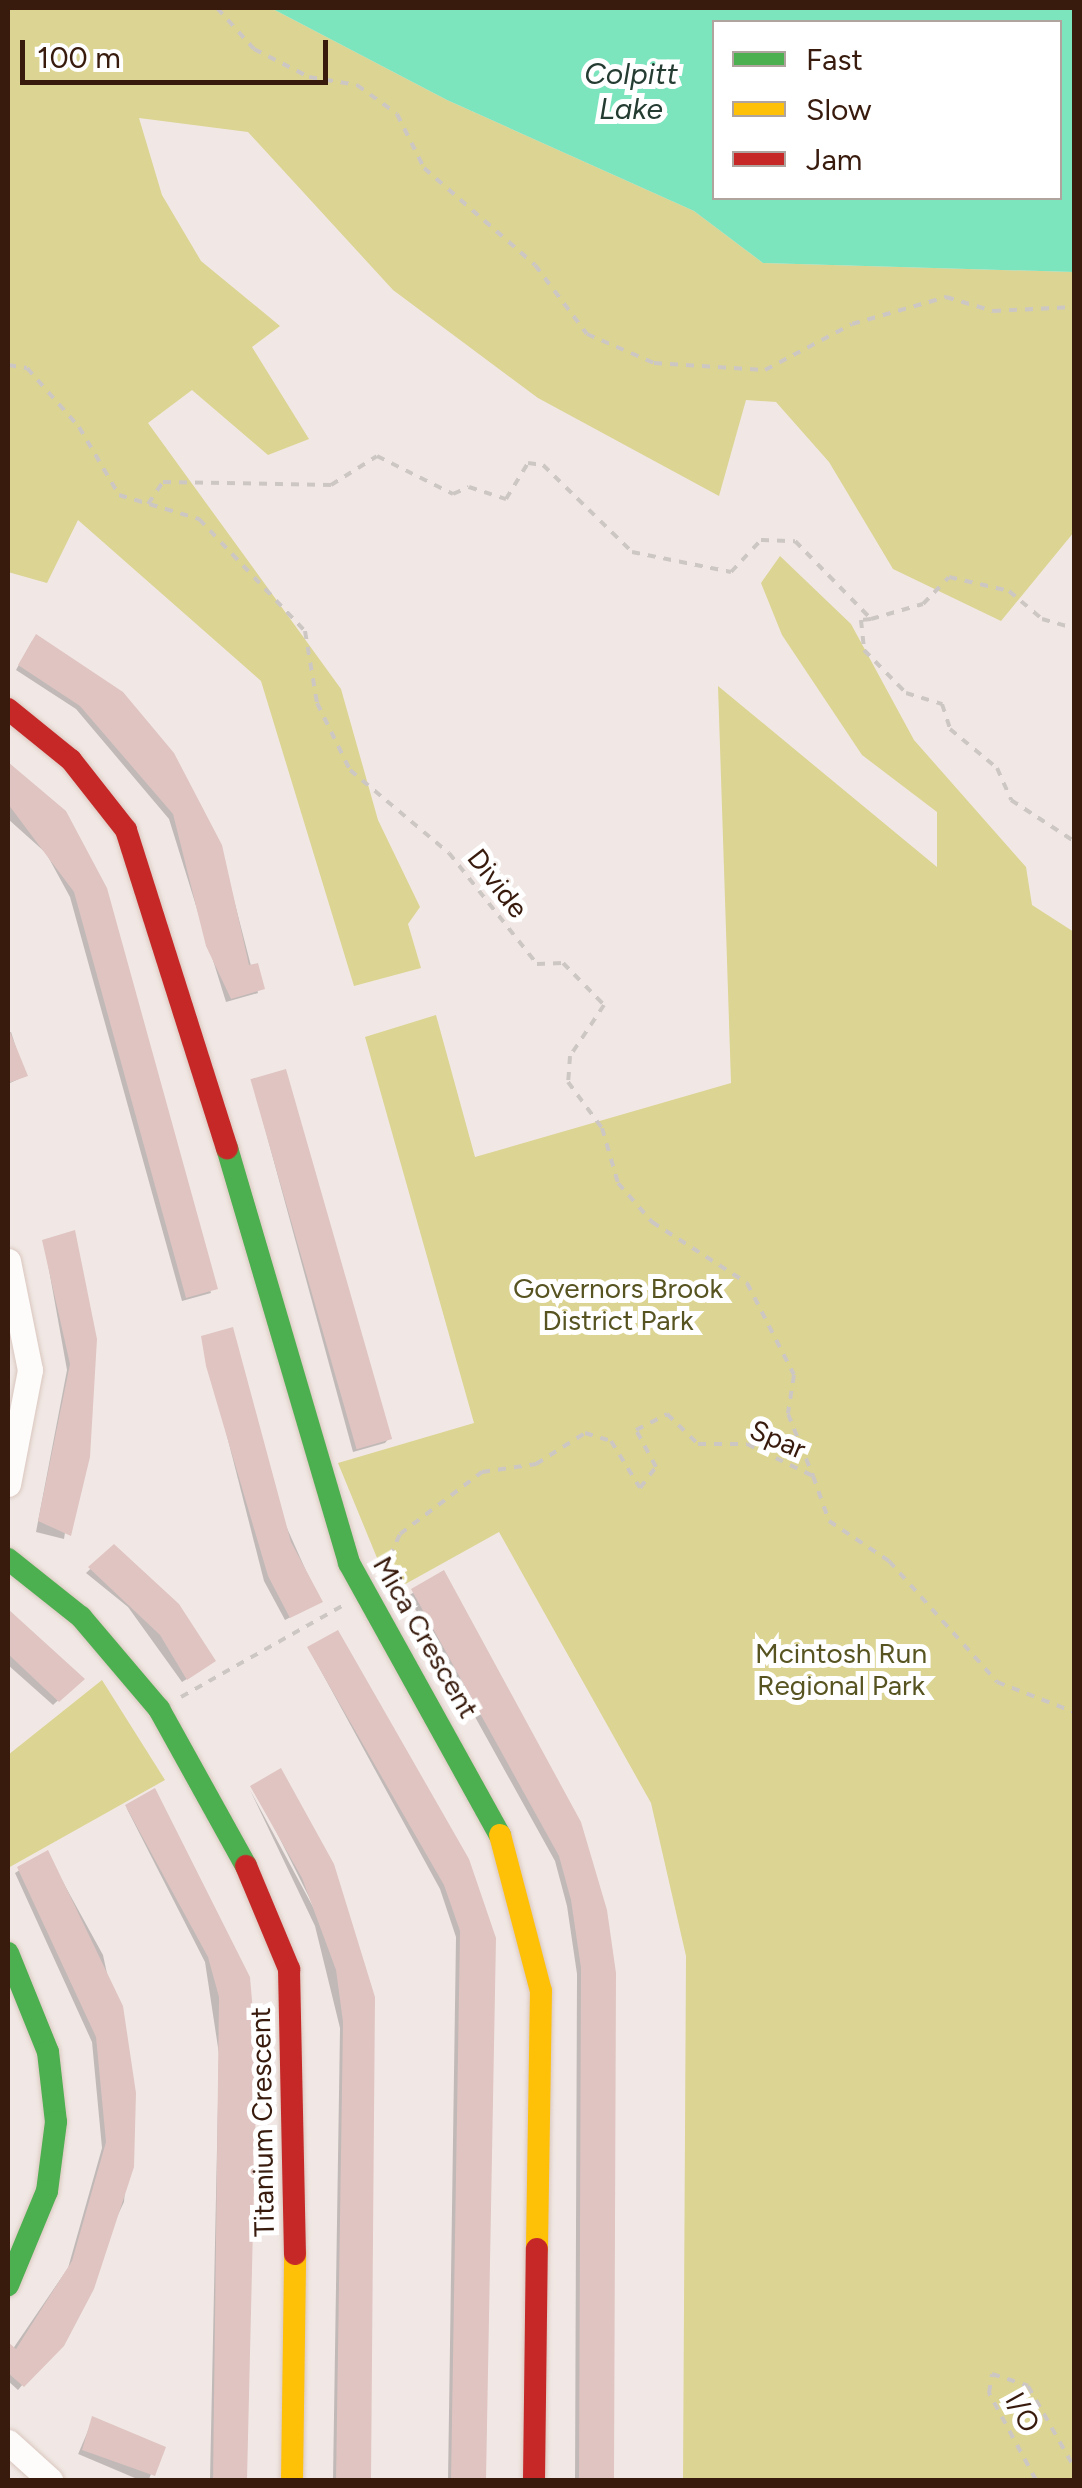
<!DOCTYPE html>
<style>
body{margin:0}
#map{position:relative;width:1082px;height:2488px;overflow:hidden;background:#f1e8e5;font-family:Figtree,sans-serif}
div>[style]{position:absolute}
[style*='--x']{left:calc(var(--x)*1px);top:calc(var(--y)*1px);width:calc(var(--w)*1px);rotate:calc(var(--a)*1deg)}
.green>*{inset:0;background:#dcd492}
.water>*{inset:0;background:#7ce5be}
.shadow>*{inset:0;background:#0003;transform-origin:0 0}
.building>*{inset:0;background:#dfc4c1;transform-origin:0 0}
.path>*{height:4px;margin-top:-2px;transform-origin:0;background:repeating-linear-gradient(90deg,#cdc7c4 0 8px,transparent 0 16px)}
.roads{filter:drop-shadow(0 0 2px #dac7bf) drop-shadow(0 0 2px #dac7bf)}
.street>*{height:25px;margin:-12.5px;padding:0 12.5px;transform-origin:12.5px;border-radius:12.5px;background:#fdfcfb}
.fast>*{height:22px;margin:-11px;padding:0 11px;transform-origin:11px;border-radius:11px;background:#4caf50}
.slow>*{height:22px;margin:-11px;padding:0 11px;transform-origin:11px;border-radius:11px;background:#ffc107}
.jam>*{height:22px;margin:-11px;padding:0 11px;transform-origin:11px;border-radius:11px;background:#c62828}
span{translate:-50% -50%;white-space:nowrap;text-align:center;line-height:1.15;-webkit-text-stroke:10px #fff;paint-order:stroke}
.street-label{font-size:28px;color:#381b0d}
.park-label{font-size:28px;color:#575421}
.water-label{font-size:30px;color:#243c32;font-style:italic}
.frame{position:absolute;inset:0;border:10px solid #381b0d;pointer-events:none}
.legend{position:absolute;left:712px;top:20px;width:350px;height:180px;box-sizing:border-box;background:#fff;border:2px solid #afa49e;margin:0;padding:12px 18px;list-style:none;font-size:30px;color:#381b0d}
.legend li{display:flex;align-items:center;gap:20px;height:50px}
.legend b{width:50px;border:2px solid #afa49e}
.scale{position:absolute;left:20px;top:40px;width:308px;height:45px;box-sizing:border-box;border:5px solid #381b0d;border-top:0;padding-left:12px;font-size:30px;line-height:35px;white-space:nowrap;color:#381b0d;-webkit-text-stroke:8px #fff;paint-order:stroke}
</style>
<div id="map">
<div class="green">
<i style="clip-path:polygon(8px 8px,271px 8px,447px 100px,694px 211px,763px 263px,1074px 272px,1074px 532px,1001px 621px,893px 569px,829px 462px,776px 402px,746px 400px,719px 496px,538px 398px,393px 290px,248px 132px,139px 118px,162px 195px,201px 261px,280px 326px,252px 347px,309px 439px,268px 455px,192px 390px,148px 423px,341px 689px,378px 820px,420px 907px,408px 924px,421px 968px,354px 986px,261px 681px,78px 520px,47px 583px,8px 572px)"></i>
<i style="clip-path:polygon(780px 556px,851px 624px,914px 740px,1026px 867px,1032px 905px,1074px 932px,1074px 2480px,683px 2480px,686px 1956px,651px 1803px,499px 1532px,391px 1592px,338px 1463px,474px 1423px,365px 1037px,436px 1015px,475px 1157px,731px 1083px,718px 686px,937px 867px,937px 812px,862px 755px,782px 635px,761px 583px)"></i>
<i style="clip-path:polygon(102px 1680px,165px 1780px,8px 1868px,8px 1755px)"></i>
</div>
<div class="water">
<i style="clip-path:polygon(evenodd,271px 8px,1074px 8px,1074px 272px,763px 263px,694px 211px,447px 100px,271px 8px,714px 22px,1060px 22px,1060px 198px,714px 198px,714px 22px)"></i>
</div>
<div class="shadow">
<i style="clip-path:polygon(32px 641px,220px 846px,258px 993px,226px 1002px,169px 819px,76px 709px,16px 670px)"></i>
<i style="clip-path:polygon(8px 765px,64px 813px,211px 1293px,182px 1301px,70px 897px,46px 853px,8px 819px)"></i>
<i style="clip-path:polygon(11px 1032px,25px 1076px,8px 1084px,8px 1033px)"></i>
<i style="clip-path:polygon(252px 1081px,389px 1438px,385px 1443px,353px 1452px)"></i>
<i style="clip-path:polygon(44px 1242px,95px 1340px,64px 1539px,36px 1532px,67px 1370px)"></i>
<i style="clip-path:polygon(202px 1338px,320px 1602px,285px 1620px,264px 1581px)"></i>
<i style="clip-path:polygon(114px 1547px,209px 1665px,182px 1682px,128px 1607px,86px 1573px)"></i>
<i style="clip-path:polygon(443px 1574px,613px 1973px,611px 2480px,575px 2480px,577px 1974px,567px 1906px,555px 1861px,408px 1596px)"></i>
<i style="clip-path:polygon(8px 1613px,81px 1679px,53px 1705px,8px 1665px)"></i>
<i style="clip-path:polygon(309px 1649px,493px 1938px,483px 2480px,448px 2480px,456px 1937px,440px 1889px)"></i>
<i style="clip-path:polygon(254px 1787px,372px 1998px,368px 2480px,333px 2480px,340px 2028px,315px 1926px,250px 1790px,326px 1931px)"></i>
<i style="clip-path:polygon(126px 1807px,247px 1978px,254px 2059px,245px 2480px,210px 2480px,219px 2054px,205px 1962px)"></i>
<i style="clip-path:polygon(47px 1853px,103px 1955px,133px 2093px,124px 2202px,58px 2342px,18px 2390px,8px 2381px,8px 2356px,68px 2268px,102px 2148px,92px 2042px,15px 1873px)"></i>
<i style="left:93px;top:2419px;width:75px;height:38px;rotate:23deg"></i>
</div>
<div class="building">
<i style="clip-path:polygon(36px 634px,123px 692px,174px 753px,222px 845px,249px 965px,258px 963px,265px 989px,231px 999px,206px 946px,173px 814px,80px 706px,18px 665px)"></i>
<i style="clip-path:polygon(8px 762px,66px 811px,107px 888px,218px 1289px,186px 1298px,74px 892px,8px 804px)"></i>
<i style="clip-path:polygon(8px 1027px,28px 1076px,8px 1083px)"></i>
<i style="left:286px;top:1069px;width:385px;height:37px;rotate:74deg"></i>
<i style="clip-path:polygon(75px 1230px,97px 1339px,90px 1457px,71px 1536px,38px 1521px,70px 1364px,42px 1240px)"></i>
<i style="clip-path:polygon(233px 1327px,291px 1542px,323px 1602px,290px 1618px,268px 1576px,206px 1366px,201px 1336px)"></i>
<i style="clip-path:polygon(114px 1544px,179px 1604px,216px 1661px,187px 1680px,160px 1635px,88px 1567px)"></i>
<i style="clip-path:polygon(444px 1570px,581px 1822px,607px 1910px,616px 1973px,614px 2480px,579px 2480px,581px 1968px,571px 1900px,559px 1856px,411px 1589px)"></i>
<i style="clip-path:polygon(8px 1609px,85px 1679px,59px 1702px,8px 1654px)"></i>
<i style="clip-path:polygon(338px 1630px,469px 1859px,496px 1938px,486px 2480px,451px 2480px,460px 1931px,444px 1885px,307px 1647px)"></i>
<i style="clip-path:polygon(281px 1768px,334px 1864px,375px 1997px,371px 2480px,336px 2480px,343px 2022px,336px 1970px,302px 1878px,250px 1786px)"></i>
<i style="clip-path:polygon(155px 1788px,250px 1977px,257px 2059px,247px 2480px,213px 2480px,219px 1997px,208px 1957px,125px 1805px)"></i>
<i style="clip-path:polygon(48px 1850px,123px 2006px,136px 2093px,134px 2167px,94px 2289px,64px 2346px,24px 2387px,8px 2373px,8px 2342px,16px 2349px,72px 2261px,106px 2142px,96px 2037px,17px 1867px)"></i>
<i style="clip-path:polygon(92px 2416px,166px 2447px,155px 2476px,82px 2450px)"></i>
</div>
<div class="path">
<i style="--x:217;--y:8;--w:55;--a:47.9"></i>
<i style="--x:254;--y:49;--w:62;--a:27"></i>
<i style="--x:309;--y:77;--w:49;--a:9.5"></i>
<i style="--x:357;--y:85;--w:49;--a:35.9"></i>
<i style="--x:397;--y:114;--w:60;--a:63.4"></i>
<i style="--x:424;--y:168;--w:147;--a:41.1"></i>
<i style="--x:535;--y:265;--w:86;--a:53"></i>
<i style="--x:587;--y:334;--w:73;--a:23.4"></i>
<i style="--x:654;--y:363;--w:111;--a:3.6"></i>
<i style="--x:765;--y:370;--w:98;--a:-27.9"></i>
<i style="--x:852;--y:324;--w:98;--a:-16"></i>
<i style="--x:946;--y:297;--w:49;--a:16.6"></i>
<i style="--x:993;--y:311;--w:81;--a:-2.8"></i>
<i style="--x:8;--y:365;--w:19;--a:9"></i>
<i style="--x:27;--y:368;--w:79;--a:48.6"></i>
<i style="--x:79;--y:427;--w:79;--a:59.5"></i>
<i style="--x:119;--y:495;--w:84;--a:16.7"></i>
<i style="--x:199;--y:519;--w:154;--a:46.6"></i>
<i style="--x:305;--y:631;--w:73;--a:80.5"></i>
<i style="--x:317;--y:703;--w:75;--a:63.8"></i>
<i style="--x:350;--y:770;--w:129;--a:40"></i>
<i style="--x:449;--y:853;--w:142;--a:51.6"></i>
<i style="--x:537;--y:964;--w:26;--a:-2"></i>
<i style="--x:563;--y:963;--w:59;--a:45.7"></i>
<i style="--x:604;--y:1005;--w:61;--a:123.7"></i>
<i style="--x:570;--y:1056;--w:26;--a:94"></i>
<i style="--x:568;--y:1082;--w:57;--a:53.5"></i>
<i style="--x:602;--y:1128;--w:57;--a:73.8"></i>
<i style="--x:618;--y:1183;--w:52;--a:48.9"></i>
<i style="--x:652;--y:1222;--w:113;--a:32.7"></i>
<i style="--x:747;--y:1283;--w:103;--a:62.9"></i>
<i style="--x:794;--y:1375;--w:39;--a:99"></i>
<i style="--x:788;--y:1414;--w:67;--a:68"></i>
<i style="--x:148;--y:504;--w:27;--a:-56"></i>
<i style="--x:163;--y:482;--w:168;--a:1"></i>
<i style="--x:331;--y:485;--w:54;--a:-32.2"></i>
<i style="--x:377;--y:456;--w:85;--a:26.6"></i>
<i style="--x:453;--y:494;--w:17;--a:-24"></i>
<i style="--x:469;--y:487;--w:39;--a:18"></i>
<i style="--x:506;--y:499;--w:42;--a:-58.6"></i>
<i style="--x:528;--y:463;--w:15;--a:8"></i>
<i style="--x:543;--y:465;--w:124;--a:44.3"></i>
<i style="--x:632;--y:552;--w:101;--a:11.4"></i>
<i style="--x:731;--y:572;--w:44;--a:-46.8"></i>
<i style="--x:761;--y:540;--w:34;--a:2"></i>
<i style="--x:795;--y:541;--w:109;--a:45.7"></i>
<i style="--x:871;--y:619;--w:10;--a:174"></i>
<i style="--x:861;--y:620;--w:30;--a:84"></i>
<i style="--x:864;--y:650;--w:60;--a:45.7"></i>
<i style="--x:906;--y:693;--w:38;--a:17"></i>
<i style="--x:942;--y:704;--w:26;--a:72"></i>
<i style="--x:950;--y:729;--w:61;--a:39.7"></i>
<i style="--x:997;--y:768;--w:35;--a:66"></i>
<i style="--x:1011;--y:800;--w:75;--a:33.1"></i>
<i style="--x:871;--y:619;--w:54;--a:-16.1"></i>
<i style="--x:923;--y:604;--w:37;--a:-46"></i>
<i style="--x:949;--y:577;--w:62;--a:13.1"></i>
<i style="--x:1009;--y:591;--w:43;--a:40.3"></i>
<i style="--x:1042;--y:619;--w:33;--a:16"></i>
<i style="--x:383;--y:1571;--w:41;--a:-65.3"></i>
<i style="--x:400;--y:1534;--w:103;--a:-37.1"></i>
<i style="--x:482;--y:1472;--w:55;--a:-8.4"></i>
<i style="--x:536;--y:1464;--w:58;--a:-32.3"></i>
<i style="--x:585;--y:1433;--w:27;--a:17"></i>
<i style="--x:611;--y:1441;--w:55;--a:58.3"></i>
<i style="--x:640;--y:1488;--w:26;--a:-53"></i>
<i style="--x:656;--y:1467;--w:42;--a:-118.4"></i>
<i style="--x:636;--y:1430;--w:35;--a:-27"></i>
<i style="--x:667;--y:1414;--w:43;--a:44.1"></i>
<i style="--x:698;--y:1444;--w:49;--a:0"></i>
<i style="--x:747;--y:1444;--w:73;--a:25.9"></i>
<i style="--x:813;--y:1476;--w:48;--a:70.4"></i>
<i style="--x:829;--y:1521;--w:72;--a:33.7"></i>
<i style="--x:889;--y:1561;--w:162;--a:48.2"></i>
<i style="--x:997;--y:1682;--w:83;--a:21.3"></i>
<i style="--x:181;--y:1697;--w:185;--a:-29.5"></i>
<i style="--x:1036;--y:2480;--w:99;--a:-118.4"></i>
<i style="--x:989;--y:2393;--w:19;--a:-81"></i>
<i style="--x:992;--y:2374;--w:38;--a:18"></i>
<i style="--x:1028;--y:2386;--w:93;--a:60.4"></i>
</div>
<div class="roads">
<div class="street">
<i style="--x:8;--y:1261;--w:111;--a:78.6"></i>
<i style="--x:30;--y:1370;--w:116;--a:100.9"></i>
<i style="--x:8;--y:2442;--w:57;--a:42.1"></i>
</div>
<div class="fast">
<i style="--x:227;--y:1148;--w:433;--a:73.6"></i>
<i style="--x:349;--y:1563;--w:311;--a:61"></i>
<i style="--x:8;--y:1559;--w:93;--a:38.5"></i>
<i style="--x:81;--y:1617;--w:121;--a:49.7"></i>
<i style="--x:159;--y:1709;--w:179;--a:61"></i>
<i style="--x:8;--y:1953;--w:107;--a:68"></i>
<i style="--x:48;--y:2052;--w:70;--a:83.5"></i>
<i style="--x:56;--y:2122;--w:70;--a:97.4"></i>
<i style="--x:47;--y:2191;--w:102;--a:112.5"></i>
</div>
<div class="slow">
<i style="--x:500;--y:1835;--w:161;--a:75.3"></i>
<i style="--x:541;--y:1991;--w:258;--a:90.9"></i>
<i style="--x:292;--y:2480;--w:226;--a:-89.2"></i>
</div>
<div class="jam">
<i style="--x:8;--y:709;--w:81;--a:39"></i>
<i style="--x:71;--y:760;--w:89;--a:51.8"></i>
<i style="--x:126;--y:830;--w:334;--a:72.4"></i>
<i style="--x:246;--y:1866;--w:112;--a:67.3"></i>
<i style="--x:289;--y:1969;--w:285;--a:88.8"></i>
<i style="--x:534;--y:2480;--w:231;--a:-89.3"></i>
</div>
</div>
<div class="street-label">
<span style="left:498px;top:883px;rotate:52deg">Divide</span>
<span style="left:778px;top:1439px;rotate:23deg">Spar</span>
<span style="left:426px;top:1637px;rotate:60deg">Mica Crescent</span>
<span style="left:262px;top:2122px;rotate:-91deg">Titanium Crescent</span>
<span style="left:1023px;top:2412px;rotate:61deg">I/O</span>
</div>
<div class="park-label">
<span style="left:618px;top:1304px">Governors Brook<br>District Park</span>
<span style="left:841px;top:1669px">Mcintosh Run<br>Regional Park</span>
</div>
<div class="water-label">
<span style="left:631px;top:91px">Colpitt<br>Lake</span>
</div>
<div class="frame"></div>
<ul class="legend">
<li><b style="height:12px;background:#4caf50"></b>Fast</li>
<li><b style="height:12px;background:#ffc107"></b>Slow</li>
<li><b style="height:12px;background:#c62828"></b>Jam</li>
</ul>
<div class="scale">100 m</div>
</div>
